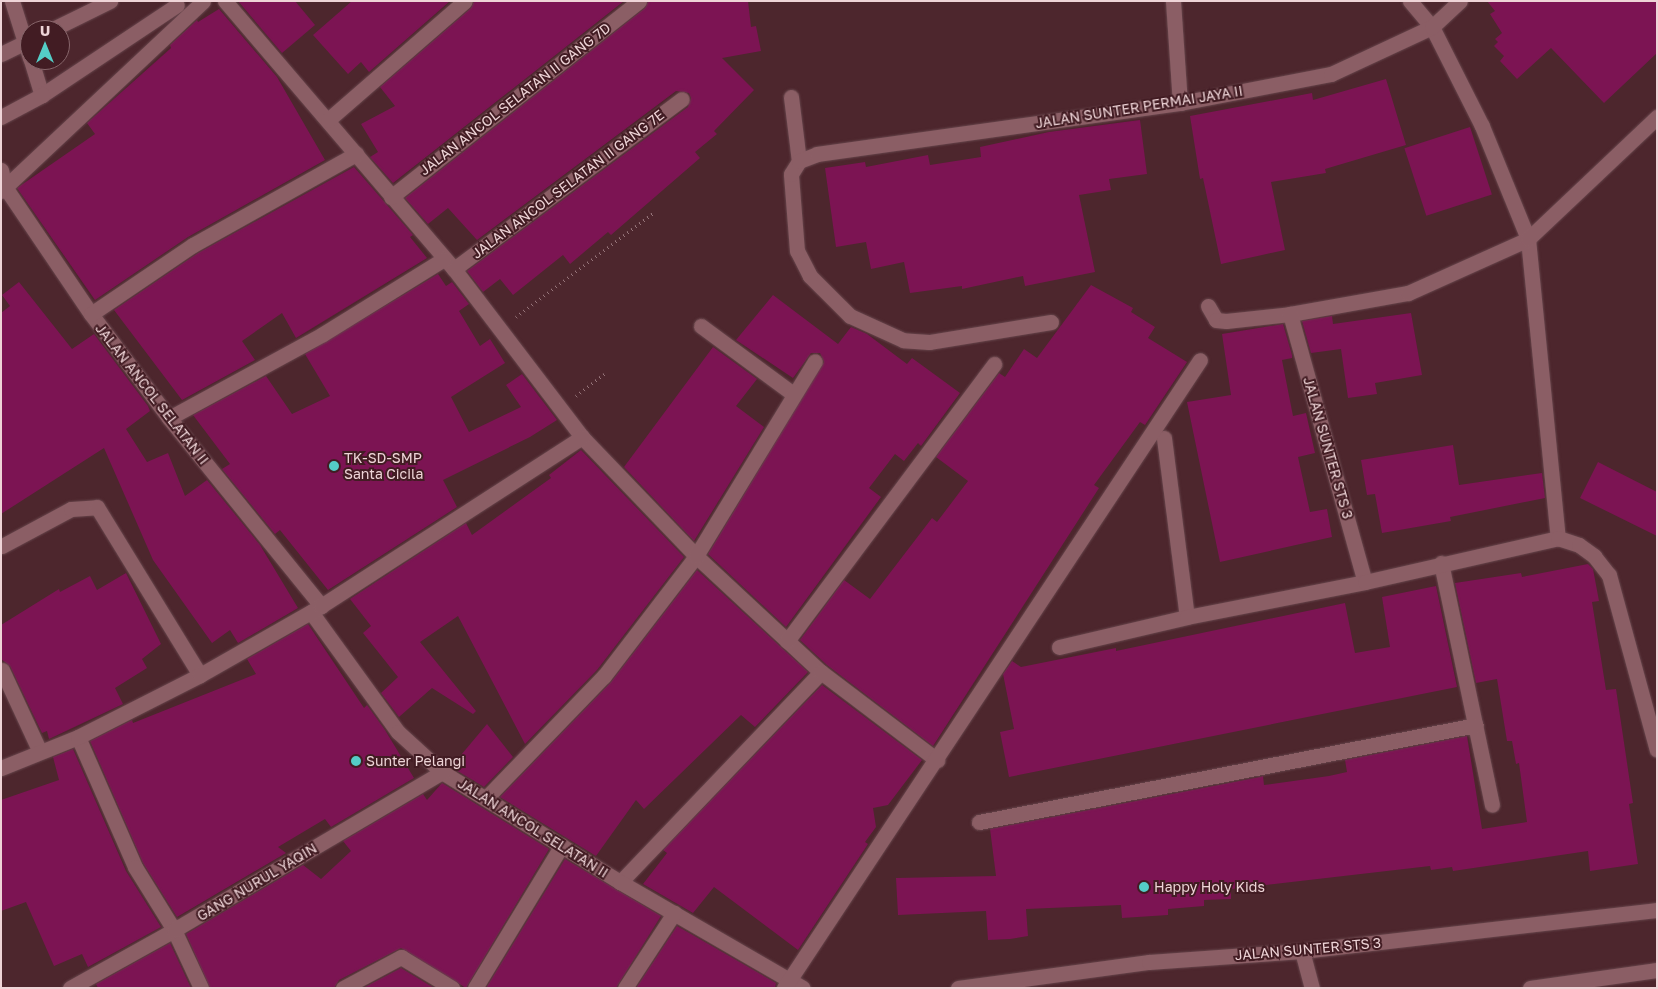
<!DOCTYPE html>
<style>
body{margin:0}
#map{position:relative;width:1658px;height:989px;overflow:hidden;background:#4d262d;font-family:"Golos Text",sans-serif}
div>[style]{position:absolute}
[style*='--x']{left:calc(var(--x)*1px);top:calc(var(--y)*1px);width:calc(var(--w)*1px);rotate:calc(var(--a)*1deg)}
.building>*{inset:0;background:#7c1453;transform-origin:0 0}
.path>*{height:3px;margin-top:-1.5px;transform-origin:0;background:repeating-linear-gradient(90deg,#98777c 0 1px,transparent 0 5px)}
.roads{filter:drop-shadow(0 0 1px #66454b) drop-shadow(0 0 1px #66454b)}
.service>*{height:15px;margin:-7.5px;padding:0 7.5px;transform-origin:7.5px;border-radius:7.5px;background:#8b5e65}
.minor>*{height:15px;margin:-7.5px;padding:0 7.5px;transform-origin:7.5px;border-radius:7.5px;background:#8b5e65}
.dots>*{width:14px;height:14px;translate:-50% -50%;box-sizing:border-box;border:2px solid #421c23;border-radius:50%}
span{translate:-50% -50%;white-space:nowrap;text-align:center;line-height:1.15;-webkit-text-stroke:4px #421c23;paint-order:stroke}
.street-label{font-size:14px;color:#eed4d7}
.poi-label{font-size:14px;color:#eed4d7}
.left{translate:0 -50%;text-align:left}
.frame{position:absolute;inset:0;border:2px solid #eed4d7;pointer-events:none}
.north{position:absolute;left:20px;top:20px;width:50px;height:50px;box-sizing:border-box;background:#421c23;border:1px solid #87666b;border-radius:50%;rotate:0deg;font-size:14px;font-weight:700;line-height:20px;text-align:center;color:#eed4d7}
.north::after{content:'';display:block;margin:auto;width:18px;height:22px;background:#54cdc6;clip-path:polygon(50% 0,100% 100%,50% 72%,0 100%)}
</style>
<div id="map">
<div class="building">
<i style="clip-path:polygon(238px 1px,295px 1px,315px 25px,282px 53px)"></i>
<i style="clip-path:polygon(352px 1px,450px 1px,369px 72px,361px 62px,348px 74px,313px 35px)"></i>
<i style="clip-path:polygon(474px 1px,624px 1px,393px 183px,370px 157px,378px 152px,361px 124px,395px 106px,380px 87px,471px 8px)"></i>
<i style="clip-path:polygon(648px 1px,748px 1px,751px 27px,756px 26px,761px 51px,722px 58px,754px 90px,714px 131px,717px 134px,695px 152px,700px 158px,611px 235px,608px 232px,570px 264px,563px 255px,513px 295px,500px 279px,483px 292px,467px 271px,688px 107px,691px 98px,689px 93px,676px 91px,477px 240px,448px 208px,428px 224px,405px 198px,645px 8px)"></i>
<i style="clip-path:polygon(1487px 1px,1657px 1px,1657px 53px,1604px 103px,1551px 48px,1517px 79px,1500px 61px,1504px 56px,1494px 46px,1498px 42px,1495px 39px,1502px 33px,1490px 14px,1495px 11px)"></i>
<i style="clip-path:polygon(219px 9px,277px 77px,325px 160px,188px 237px,95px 300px,17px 188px,95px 134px,87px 123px,171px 48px,170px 45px,197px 20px,198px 22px)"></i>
<i style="clip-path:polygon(1386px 79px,1406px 145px,1325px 169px,1326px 173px,1271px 182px,1285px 250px,1221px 264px,1203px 178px,1200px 179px,1190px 116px,1312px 93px,1313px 100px)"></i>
<i style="clip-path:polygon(1140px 120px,1147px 174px,1109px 179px,1111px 190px,1079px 195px,1095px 272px,1025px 286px,1023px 276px,962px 289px,962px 286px,910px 293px,904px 262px,871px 269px,866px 242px,836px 247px,825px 168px,865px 162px,866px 167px,928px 155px,930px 165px,981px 157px,980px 147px,1049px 132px)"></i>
<i style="left:1470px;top:127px;width:71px;height:69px;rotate:72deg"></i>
<i style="clip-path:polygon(354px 167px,413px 235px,410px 237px,427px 258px,296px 338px,282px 313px,242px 341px,255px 360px,182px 400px,114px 310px,198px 253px)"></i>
<i style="clip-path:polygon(438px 274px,446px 286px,452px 282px,469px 304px,459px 311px,480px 346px,490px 339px,505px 363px,451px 397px,469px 432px,521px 407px,506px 385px,522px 374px,557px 420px,530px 437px,443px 480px,457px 507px,328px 590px,280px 530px,275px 534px,222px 469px,230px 464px,193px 415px,266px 376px,292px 414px,330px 396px,305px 354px)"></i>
<i style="clip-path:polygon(19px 282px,72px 349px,94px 334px,148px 406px,150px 411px,126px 429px,147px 462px,168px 453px,185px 496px,207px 480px,260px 545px,298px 608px,238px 643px,230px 630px,212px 643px,153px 560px,104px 448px,1px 514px,1px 313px,10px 306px,2px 295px)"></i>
<i style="clip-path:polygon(1091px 285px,1133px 308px,1131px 312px,1155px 327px,1148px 338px,1187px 362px,1145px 425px,1140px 422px,1094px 485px,1099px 488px,933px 746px,827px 665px,800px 640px,844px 580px,870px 599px,932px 518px,937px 522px,968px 481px,936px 457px,999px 373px,1005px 377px,1024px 349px,1037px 358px)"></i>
<i style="clip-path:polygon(773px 295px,838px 344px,851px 327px,867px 334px,907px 364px,912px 358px,960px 393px,921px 446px,918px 443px,904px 461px,895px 454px,869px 488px,881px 497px,786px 627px,708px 554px,824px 362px,820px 353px,811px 353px,793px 378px,736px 340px)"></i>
<i style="clip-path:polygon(1411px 313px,1422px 375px,1375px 383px,1377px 394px,1348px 398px,1341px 349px,1311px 353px,1302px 321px,1332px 316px,1333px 324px)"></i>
<i style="clip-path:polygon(1283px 324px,1292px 355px,1292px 358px,1282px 360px,1293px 416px,1306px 413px,1315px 453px,1298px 457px,1310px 512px,1327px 509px,1332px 537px,1220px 562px,1187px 402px,1231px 395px,1222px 334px)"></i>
<i style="clip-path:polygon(713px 347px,757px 379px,736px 406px,764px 427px,694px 541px,624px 467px)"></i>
<i style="clip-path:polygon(1453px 445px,1459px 485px,1542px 473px,1545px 498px,1450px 517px,1451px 521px,1382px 533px,1375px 494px,1367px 495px,1361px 460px)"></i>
<i style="clip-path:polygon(581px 450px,684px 557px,597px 670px,525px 744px,458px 616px,420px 642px,476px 711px,473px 714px,432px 688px,399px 717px,381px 693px,398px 677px,363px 633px,371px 626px,350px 599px,466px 523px,472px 535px,551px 478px,549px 475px)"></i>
<i style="clip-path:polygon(1598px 462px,1657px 492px,1657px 536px,1580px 498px)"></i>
<i style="clip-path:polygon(1588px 564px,1593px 569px,1599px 601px,1592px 602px,1606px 690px,1616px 689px,1633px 803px,1629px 804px,1638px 864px,1590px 871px,1588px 851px,1453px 871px,1452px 867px,1431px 870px,1430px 866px,1231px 889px,1231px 899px,1204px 900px,1204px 906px,1168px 909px,1168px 915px,1122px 918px,1121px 905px,1026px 909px,1028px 936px,1010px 939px,988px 940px,986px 911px,898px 915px,896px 878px,996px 876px,990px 829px,1260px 777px,1263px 776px,1264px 785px,1329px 776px,1347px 772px,1345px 760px,1467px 736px,1482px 829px,1527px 822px,1519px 763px,1516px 764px,1512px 741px,1507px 741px,1497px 679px,1476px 683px,1455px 583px,1521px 573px,1522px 577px)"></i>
<i style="clip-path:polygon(697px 570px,808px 672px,755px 727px,741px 715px,644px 809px,636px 800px,596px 856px,500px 797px,611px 682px)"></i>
<i style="clip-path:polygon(126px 573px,161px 644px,142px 659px,147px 668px,115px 688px,123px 704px,49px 739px,47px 731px,42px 733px,10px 666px,1px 659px,1px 625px,59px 589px,60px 592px,90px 576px,97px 590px)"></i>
<i style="clip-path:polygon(1436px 586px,1457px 687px,1009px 777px,1000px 732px,1014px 729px,1003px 674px,1012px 661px,1021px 667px,1116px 648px,1116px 651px,1345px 603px,1355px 653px,1390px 647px,1382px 597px)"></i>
<i style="clip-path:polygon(308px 624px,364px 708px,367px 705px,385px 730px,414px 778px,331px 827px,325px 819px,278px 847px,286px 853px,177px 917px,143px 863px,90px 741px,132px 720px,133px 723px,256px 674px,247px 659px)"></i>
<i style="clip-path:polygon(822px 685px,922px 760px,888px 805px,873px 808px,876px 827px,865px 842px,868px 844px,798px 950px,714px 887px,693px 913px,643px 884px,667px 853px,663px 850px)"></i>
<i style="clip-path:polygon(487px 724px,513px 757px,484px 787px,451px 767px)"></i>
<i style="clip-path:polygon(73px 749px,126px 871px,161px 927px,88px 967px,82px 954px,54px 966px,26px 902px,1px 911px,1px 800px,59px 780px,53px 757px)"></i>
<i style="clip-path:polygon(442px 783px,549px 849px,466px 988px,401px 948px,339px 980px,334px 988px,210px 988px,186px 934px,303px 865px,321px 879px,351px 851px,343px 841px,423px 794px,427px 800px)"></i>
<i style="clip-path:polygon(565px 859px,661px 916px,616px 988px,486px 988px)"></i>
<i style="clip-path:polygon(677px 926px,776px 983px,775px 988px,636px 988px)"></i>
<i style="clip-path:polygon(170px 943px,191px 988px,98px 988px,96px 984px)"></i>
<i style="clip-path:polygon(401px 968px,434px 988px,363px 988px)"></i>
</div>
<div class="path">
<i style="--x:516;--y:317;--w:174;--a:-37.1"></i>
<i style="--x:576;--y:396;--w:36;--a:-38"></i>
</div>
<div class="roads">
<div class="service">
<i style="--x:12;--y:1;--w:60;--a:72.5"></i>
<i style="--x:51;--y:30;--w:66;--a:-26.2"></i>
<i style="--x:1;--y:54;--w:32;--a:-26"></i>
<i style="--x:31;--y:60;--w:37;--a:73"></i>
<i style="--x:42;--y:95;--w:162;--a:-33.7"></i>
<i style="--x:1;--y:117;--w:47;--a:-28.2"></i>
<i style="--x:2;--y:546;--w:78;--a:-28.2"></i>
<i style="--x:71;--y:509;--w:26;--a:-4"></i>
<i style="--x:97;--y:507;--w:197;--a:58.5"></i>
</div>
<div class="minor">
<i style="--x:225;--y:1;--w:353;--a:49.5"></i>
<i style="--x:454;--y:269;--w:211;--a:52.7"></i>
<i style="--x:582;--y:437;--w:165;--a:46.2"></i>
<i style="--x:696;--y:556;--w:171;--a:42.9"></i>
<i style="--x:821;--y:672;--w:291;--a:133.7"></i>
<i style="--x:1173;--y:1;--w:102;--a:86.1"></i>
<i style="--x:1410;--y:1;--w:34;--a:50"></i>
<i style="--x:1432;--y:27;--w:111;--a:63.2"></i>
<i style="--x:1482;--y:126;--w:122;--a:67.8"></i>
<i style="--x:1528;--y:239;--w:301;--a:84.3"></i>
<i style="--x:791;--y:97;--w:64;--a:82.9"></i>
<i style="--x:328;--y:120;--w:181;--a:-41"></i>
<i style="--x:1;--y:170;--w:17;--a:77"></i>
<i style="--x:5;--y:187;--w:153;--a:55.9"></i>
<i style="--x:91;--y:314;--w:130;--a:53.1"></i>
<i style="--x:169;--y:418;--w:242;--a:51"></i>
<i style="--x:1;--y:191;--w:277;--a:-43.2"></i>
<i style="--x:391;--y:197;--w:316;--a:-38.3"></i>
<i style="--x:454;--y:269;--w:284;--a:-36.7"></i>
<i style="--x:1208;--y:306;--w:16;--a:60"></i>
<i style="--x:1216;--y:320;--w:10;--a:6"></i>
<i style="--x:1226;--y:321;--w:64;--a:-6.2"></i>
<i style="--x:1290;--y:314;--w:120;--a:-10.1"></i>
<i style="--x:1408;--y:293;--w:132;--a:-24.2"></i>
<i style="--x:1528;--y:239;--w:178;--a:-43.4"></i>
<i style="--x:91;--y:314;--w:123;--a:-34.1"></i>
<i style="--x:193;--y:245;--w:187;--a:-29.2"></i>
<i style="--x:1290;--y:314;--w:278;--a:74.4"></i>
<i style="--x:1051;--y:322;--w:124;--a:170.7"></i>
<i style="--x:929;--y:342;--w:26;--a:-176"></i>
<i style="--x:903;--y:340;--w:58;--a:-155.6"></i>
<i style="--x:850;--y:316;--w:57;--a:-135"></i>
<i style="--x:810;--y:276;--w:28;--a:-117"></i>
<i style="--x:797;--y:251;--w:77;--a:-94.5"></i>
<i style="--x:791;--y:174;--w:15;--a:-58"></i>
<i style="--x:799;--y:161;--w:19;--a:-21"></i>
<i style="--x:817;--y:154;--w:367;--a:-8"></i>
<i style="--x:1180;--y:103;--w:154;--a:-10.9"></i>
<i style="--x:1331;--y:74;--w:111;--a:-25"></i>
<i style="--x:1432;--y:27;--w:38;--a:-43"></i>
<i style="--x:701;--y:326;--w:113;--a:36.4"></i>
<i style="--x:169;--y:418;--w:175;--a:-28.6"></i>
<i style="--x:323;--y:334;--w:142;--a:-31.8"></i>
<i style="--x:1164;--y:438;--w:180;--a:82.7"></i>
<i style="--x:1441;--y:563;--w:247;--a:78.1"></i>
<i style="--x:311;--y:612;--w:148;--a:54.1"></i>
<i style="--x:398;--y:732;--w:59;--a:42.3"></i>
<i style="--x:442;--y:772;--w:209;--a:31.7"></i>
<i style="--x:620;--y:882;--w:211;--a:30.1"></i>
<i style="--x:787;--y:641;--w:346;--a:-53.2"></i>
<i style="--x:1059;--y:647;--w:131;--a:-13.2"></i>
<i style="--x:1187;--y:617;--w:181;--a:-11.1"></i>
<i style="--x:1365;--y:582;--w:198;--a:-12.8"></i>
<i style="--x:1558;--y:538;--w:22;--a:18"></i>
<i style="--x:1579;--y:545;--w:19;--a:36"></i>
<i style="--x:1594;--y:556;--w:24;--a:52"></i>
<i style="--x:1609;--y:575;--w:181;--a:74.7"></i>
<i style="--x:2;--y:670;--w:90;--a:65.1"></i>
<i style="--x:821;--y:672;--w:146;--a:37.2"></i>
<i style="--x:78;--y:737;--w:142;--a:66.3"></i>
<i style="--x:135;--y:867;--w:74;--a:58.2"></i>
<i style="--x:174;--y:930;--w:64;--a:65"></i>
<i style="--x:1;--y:768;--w:83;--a:-21.9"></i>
<i style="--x:78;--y:737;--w:137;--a:-26.9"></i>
<i style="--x:200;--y:675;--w:139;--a:-29.7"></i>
<i style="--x:321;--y:606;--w:311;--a:-32.9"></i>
<i style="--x:486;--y:798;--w:170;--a:-46"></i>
<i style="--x:604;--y:676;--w:151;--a:-52.5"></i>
<i style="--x:696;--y:556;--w:228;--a:-58.6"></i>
<i style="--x:979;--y:822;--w:506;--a:-11.04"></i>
<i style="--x:1302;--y:951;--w:38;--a:75"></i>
<i style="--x:70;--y:988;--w:119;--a:-29.1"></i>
<i style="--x:174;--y:930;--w:311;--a:-30.5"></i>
<i style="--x:343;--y:988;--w:66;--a:-28.1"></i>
<i style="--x:401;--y:957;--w:60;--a:31.3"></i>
<i style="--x:475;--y:988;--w:167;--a:-58.7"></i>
<i style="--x:625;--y:988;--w:90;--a:-56.8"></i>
<i style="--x:784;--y:988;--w:753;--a:-56.48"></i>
<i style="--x:958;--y:988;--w:193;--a:-7.8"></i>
<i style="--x:1149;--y:962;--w:153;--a:-4.1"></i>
<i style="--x:1302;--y:951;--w:357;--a:-6.6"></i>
<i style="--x:1530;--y:988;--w:128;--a:-8.1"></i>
</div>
</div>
<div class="dots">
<i style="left:334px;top:466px;background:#54cdc6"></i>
<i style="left:356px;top:761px;background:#54cdc6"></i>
<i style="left:1144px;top:887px;background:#54cdc6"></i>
</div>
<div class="street-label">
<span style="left:515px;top:99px;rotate:-38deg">JALAN ANCOL SELATAN II GANG 7D</span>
<span style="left:1139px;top:107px;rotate:-9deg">JALAN SUNTER PERMAI JAYA II</span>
<span style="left:568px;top:184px;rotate:-37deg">JALAN ANCOL SELATAN II GANG 7E</span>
<span style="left:152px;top:394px;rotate:52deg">JALAN ANCOL SELATAN II</span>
<span style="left:1328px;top:448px;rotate:74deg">JALAN SUNTER STS 3</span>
<span style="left:533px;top:828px;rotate:32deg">JALAN ANCOL SELATAN II</span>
<span style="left:257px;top:882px;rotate:-31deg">GANG NURUL YAQIN</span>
<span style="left:1308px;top:949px;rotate:-5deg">JALAN SUNTER STS 3</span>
</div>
<div class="poi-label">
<span class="left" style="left:344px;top:466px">TK-SD-SMP<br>Santa Cicila</span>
<span class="left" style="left:366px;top:761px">Sunter Pelangi</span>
<span class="left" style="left:1154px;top:887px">Happy Holy Kids</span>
</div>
<div class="frame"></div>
<div class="north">U</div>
</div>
